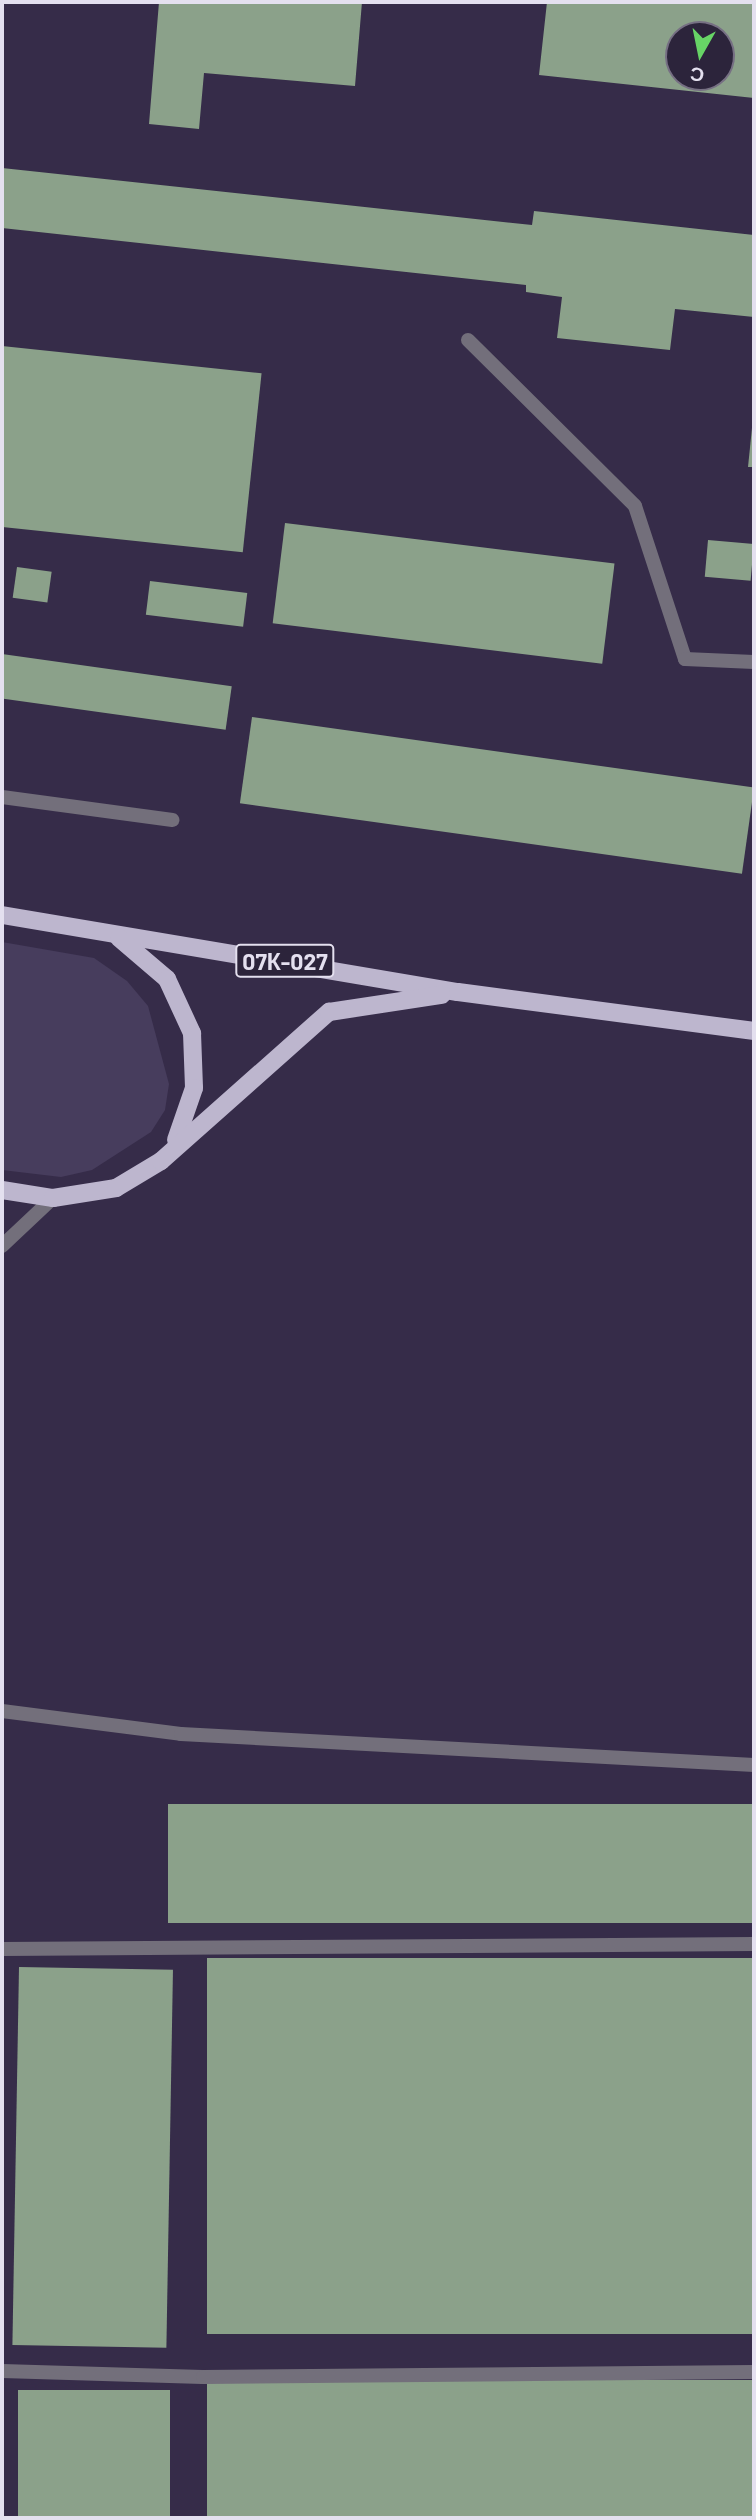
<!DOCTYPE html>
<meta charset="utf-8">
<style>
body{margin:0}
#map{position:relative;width:756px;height:2520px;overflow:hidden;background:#2c243b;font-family:Barlow,sans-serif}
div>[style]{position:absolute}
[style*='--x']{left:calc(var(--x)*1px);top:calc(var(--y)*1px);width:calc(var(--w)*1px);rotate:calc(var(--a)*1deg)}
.built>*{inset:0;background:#362c49}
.green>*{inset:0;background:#473d5d}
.building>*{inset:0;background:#8ba18a;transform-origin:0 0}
.lane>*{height:14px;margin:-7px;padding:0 7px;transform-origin:7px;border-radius:7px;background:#736f7b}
.primary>*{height:18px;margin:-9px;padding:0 9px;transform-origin:9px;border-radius:9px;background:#bdb6ce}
span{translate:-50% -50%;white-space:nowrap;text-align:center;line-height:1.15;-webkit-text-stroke:7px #2c243b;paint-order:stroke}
.shield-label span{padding:2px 5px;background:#2c243b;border:2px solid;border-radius:5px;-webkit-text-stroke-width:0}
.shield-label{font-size:23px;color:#e4e0ef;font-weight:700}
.frame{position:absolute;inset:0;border:4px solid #e4e0ef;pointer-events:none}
.north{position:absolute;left:665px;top:21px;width:70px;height:70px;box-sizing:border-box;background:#2c243b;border:2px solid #766f83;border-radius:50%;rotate:189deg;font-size:19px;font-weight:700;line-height:28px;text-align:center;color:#e4e0ef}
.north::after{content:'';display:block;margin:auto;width:24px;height:32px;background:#67d466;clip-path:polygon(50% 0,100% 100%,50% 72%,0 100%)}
</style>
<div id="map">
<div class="built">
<i style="clip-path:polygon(evenodd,2px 2px,754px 2px,754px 2518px,2px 2518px,2px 2px,679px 35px,721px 35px,721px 77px,679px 77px,679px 35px)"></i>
</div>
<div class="green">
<i style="clip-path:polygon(2px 942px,94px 958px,127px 981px,148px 1006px,169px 1084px,165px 1110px,151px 1132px,92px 1170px,61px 1177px,2px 1170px)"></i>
</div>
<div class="building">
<i style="clip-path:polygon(159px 2px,362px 2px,355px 86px,204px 73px,199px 129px,149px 124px)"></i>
<i style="clip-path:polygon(evenodd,547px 2px,754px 2px,754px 98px,539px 75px,547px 2px,679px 35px,721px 35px,721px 77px,679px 77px,679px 35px)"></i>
<i style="clip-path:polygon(2px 168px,532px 225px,534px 211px,754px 235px,754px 317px,675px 309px,670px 350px,557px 338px,562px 297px,526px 292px,526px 285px,2px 228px)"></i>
<i style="left:2px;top:346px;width:261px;height:180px;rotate:6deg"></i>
<i style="clip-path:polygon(752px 428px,754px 428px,754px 467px,748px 467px)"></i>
<i style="left:285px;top:523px;width:332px;height:101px;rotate:7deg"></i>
<i style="left:708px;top:540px;width:46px;height:37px;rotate:5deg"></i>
<i style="left:17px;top:567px;width:35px;height:31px;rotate:8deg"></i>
<i style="left:150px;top:581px;width:98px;height:34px;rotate:7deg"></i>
<i style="left:2px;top:654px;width:232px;height:44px;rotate:8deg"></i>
<i style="left:252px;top:717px;width:507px;height:87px;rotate:8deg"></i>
<i style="left:168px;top:1804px;width:586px;height:119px"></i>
<i style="left:754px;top:1958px;width:376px;height:547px;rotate:90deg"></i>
<i style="left:19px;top:1967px;width:154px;height:378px;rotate:1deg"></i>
<i style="left:754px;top:2380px;width:138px;height:547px;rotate:90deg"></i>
<i style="left:18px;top:2390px;width:152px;height:128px"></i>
</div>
<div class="lane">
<i style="--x:468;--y:340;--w:235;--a:44.8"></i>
<i style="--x:635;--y:506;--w:161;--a:71.9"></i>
<i style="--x:685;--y:659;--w:69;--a:2.5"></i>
<i style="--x:2;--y:797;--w:172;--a:7.7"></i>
<i style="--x:2;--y:1246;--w:70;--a:-43.3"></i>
<i style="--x:2;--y:1711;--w:180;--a:7.3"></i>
<i style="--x:181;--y:1734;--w:574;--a:3.1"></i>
<i style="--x:2;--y:1949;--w:752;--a:-0.38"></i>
<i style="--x:2;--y:2371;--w:201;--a:1.7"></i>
<i style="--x:203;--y:2377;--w:551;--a:-0.52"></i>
</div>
<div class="primary">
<i style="--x:2;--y:915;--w:462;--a:9.6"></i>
<i style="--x:458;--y:992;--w:299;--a:7.5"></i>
<i style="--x:119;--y:938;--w:63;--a:40.5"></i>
<i style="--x:167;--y:979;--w:60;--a:65.2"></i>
<i style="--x:192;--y:1033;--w:55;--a:87.9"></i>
<i style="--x:194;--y:1088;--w:55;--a:109.1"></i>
<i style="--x:2;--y:1190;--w:52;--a:8.9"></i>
<i style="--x:53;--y:1198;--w:64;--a:-9"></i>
<i style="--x:116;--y:1188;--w:52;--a:-31"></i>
<i style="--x:161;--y:1161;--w:225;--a:-41.6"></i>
<i style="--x:329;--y:1012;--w:114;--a:-8.6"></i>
</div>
<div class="shield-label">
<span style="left:285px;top:961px">07К-027</span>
</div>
<div class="frame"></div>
<div class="north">С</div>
</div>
